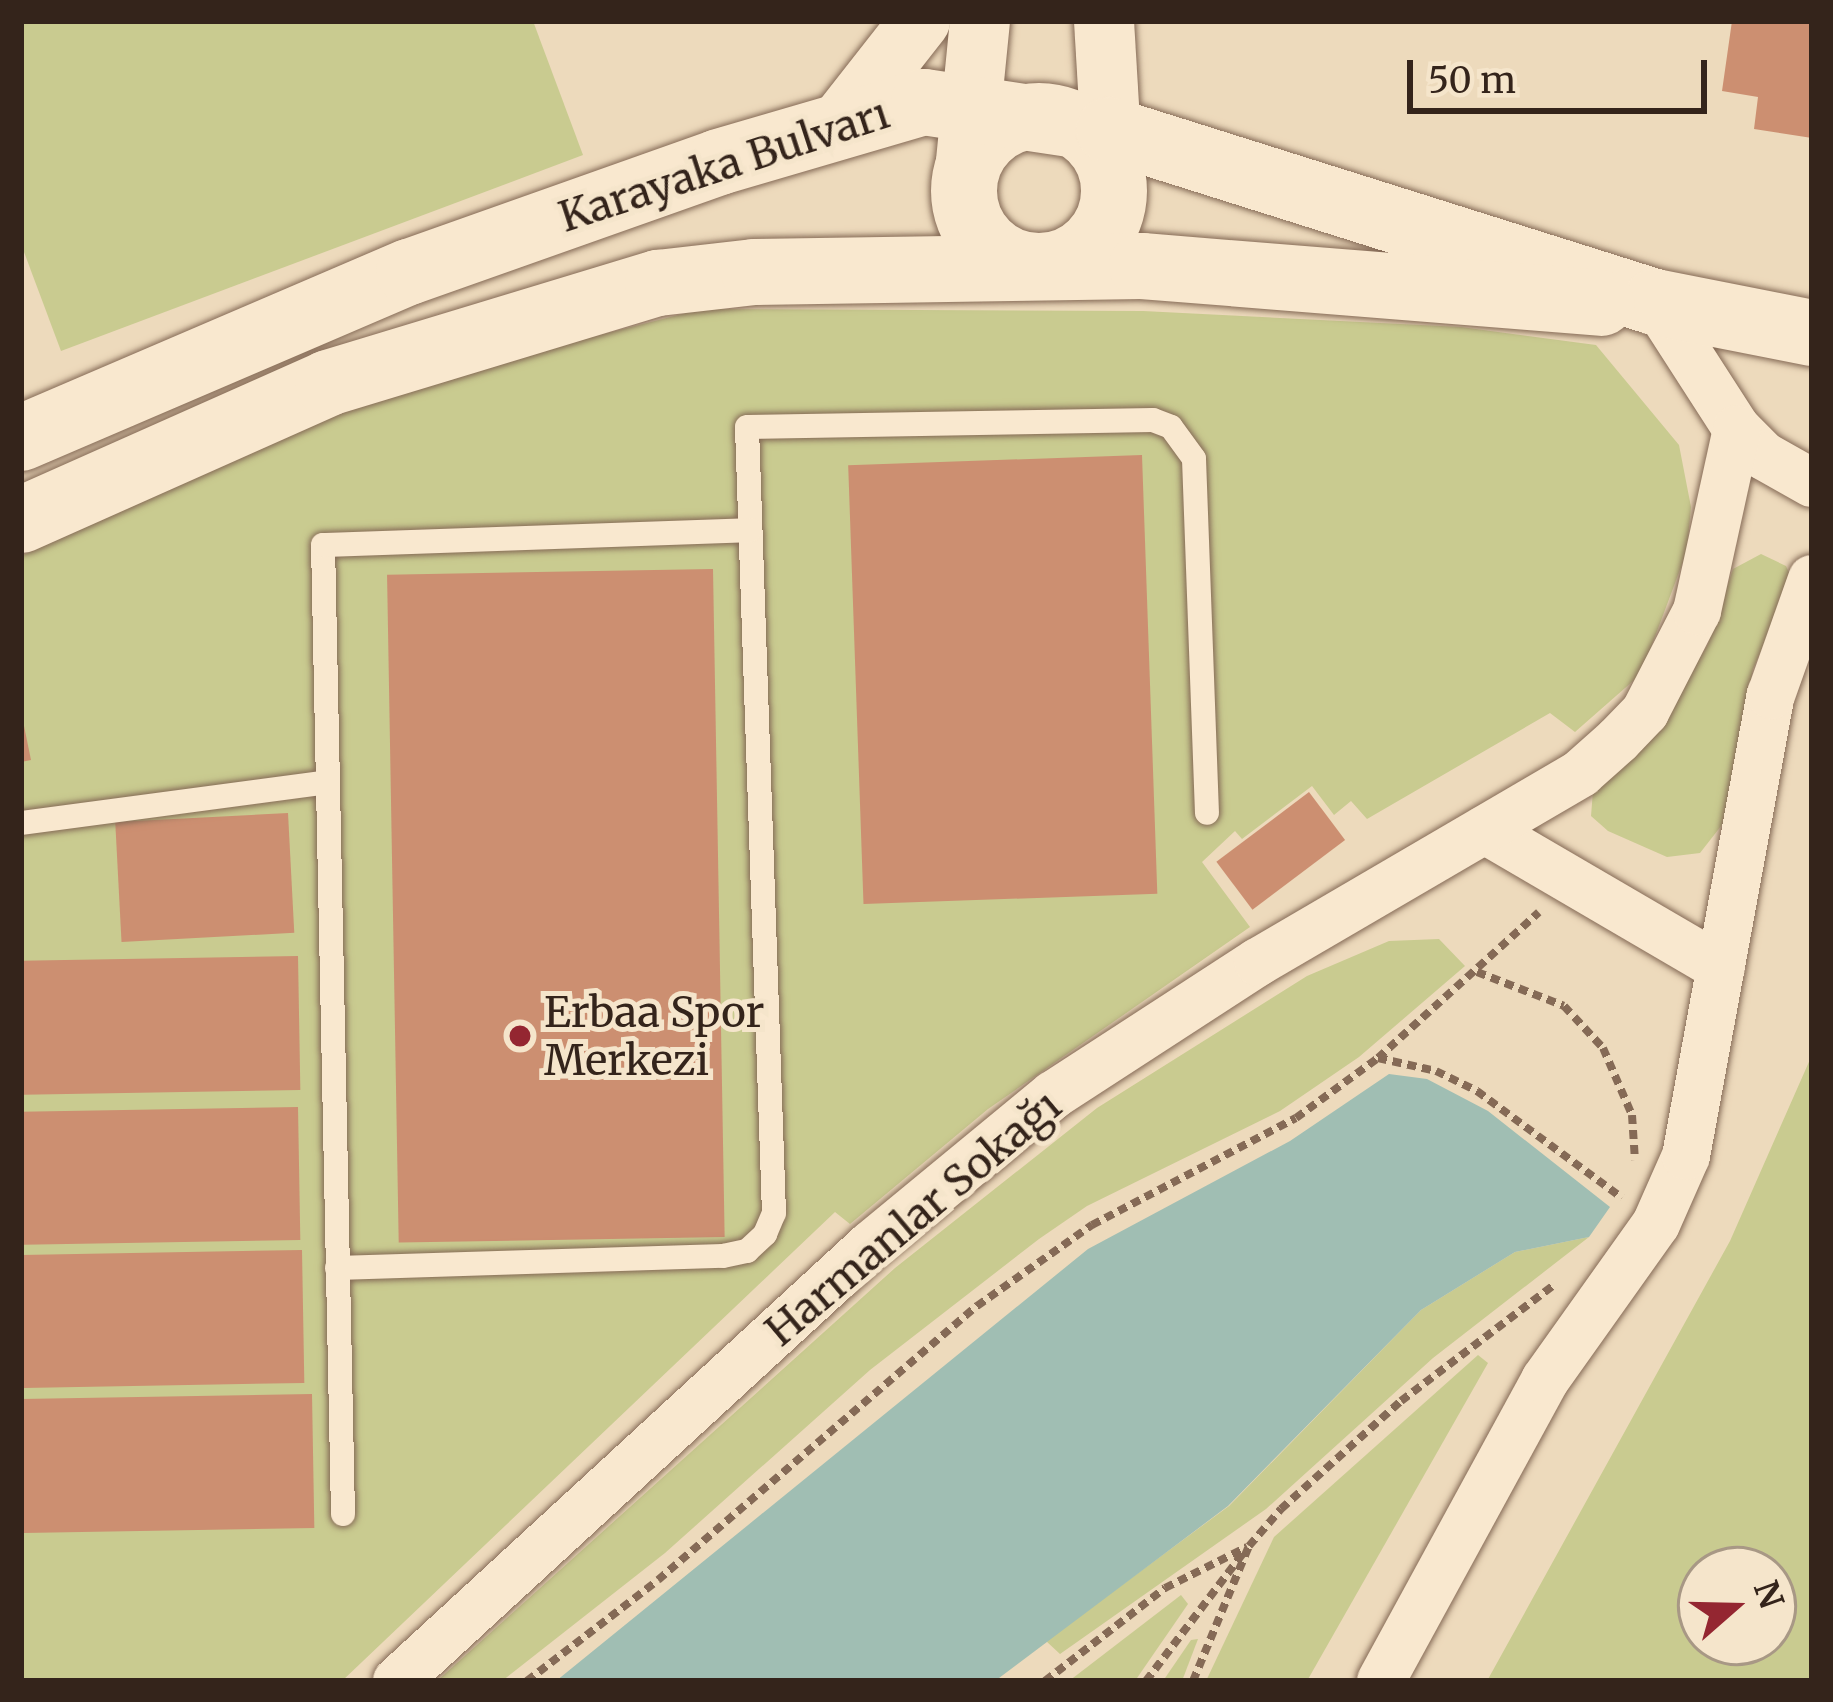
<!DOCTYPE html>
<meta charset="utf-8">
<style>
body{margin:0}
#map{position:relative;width:1833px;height:1702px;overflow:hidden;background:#eddabc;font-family:Merriweather,serif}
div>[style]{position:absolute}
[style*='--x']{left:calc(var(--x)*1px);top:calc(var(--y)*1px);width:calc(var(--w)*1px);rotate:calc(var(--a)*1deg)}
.green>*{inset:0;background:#c9cb90}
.water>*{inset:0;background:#a0beb3}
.building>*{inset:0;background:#cc8f71;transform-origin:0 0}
.path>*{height:8px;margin-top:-4px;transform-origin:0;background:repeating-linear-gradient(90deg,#856a56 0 9px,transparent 0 15px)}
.roads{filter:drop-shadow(0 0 3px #856a56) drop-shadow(0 0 3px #856a56)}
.service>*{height:24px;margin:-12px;padding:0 12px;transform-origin:12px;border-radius:12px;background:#f9e8cf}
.minor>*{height:48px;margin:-24px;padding:0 24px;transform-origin:24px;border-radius:24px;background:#f9e8cf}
.tertiary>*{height:60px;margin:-30px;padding:0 30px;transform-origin:30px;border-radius:30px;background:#f9e8cf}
.secondary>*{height:66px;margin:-33px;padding:0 33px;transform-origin:33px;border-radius:33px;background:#f9e8cf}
.secondary>.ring{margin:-33px;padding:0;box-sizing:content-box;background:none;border:66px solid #f9e8cf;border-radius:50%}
.dots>*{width:33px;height:33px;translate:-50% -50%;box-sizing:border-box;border:6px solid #f5e5cb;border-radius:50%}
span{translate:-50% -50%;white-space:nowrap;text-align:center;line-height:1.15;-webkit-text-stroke:10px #f5e5cb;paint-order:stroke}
.street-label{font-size:42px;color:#34241b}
.poi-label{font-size:42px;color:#34241b}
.left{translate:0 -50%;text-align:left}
.frame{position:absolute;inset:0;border:24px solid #34241b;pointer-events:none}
.north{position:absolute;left:1677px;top:1546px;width:120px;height:120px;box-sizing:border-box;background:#f5e5cb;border:3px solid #a89885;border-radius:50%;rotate:70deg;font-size:33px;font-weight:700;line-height:48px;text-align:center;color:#34241b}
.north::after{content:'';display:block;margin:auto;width:42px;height:54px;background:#942631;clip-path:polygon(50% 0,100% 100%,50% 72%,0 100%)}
.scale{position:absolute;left:1407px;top:60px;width:300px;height:54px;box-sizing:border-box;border:6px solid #34241b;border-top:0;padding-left:15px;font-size:36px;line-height:42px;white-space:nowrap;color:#34241b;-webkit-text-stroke:9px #f5e5cb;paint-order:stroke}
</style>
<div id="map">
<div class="green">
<i style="clip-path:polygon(21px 21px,533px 21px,583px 155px,61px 351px,21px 244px)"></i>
<i style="clip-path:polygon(702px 309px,1143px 311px,1461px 327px,1596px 345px,1679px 445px,1691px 507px,1687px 551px,1641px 674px,1575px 732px,1550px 713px,1367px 819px,1351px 801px,1334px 815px,1312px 786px,1242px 839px,1235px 831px,1202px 862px,1250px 927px,988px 1109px,850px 1224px,835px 1212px,342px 1681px,21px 1681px,21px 556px,321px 421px,462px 370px)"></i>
<i style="clip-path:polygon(1761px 554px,1786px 566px,1792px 579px,1753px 669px,1725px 821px,1700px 853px,1667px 857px,1608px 831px,1591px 816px,1593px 791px,1675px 701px,1708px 644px,1733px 569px)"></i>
<i style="clip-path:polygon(1439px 939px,1465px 966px,1359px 1057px,1280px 1111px,1087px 1206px,1039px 1239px,870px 1370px,665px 1553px,502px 1681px,437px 1681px,895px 1268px,1097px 1108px,1307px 976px,1389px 941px)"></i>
<i style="clip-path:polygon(evenodd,1812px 1055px,1812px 1681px,1487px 1681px,1730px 1241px,1812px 1055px,1773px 1570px,1773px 1642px,1701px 1642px,1701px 1570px,1773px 1570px)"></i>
<i style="clip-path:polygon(1589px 1237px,1433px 1358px,1266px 1509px,1060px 1654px,1046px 1641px,1229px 1506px,1421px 1310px,1515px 1252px)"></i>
<i style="clip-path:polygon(1478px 1355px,1488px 1363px,1307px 1681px,1206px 1681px,1274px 1537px)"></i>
<i style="clip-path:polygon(1181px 1595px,1188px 1604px,1135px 1681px,1069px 1681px)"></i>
<i style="clip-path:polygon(1198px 1639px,1182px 1681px,1163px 1681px,1191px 1640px)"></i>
</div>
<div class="water">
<i style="clip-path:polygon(1389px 1074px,1427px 1079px,1488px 1111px,1610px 1207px,1589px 1237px,1515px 1252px,1421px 1310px,1228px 1506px,995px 1681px,556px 1681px,1088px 1249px,1290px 1141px)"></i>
</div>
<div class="building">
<i style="clip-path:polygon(1732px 21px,1812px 21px,1812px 138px,1754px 129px,1758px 97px,1722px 91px)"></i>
<i style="left:1142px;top:455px;width:439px;height:294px;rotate:88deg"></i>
<i style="left:713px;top:569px;width:668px;height:326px;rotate:89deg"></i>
<i style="clip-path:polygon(23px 721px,31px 760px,21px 762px,21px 722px)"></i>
<i style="left:1309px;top:792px;width:60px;height:116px;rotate:53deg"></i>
<i style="left:288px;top:813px;width:120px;height:173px;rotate:87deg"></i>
<i style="left:298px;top:956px;width:134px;height:277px;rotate:89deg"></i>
<i style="left:298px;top:1107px;width:133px;height:277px;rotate:89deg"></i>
<i style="left:302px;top:1250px;width:133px;height:281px;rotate:89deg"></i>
<i style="left:312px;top:1394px;width:134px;height:291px;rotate:89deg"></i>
</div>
<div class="path">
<i style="--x:1477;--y:972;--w:93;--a:21.3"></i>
<i style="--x:1564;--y:1006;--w:57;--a:47.1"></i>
<i style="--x:1603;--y:1048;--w:73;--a:66.6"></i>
<i style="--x:1632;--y:1115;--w:45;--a:86.2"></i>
<i style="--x:1378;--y:1058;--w:59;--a:12.6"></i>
<i style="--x:1436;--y:1071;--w:46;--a:26"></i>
<i style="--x:1477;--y:1091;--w:180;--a:36.4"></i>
<i style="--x:527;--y:1681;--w:165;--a:-37.6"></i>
<i style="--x:658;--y:1580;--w:421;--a:-40.7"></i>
<i style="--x:977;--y:1306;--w:141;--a:-35.2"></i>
<i style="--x:1092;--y:1225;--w:230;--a:-27.7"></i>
<i style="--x:1296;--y:1118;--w:102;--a:-36.2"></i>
<i style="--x:1378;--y:1058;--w:217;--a:-42.2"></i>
<i style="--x:1045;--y:1681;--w:152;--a:-37.8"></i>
<i style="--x:1165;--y:1588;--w:92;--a:-26.6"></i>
<i style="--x:1146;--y:1681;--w:162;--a:-52.8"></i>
<i style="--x:1193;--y:1681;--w:146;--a:-67.5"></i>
<i style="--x:1249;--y:1546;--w:49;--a:-49.1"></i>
<i style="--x:1281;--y:1509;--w:161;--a:-42"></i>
<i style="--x:1401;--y:1401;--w:193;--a:-37.2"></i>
</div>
<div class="roads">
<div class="service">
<i style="--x:21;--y:823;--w:309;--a:-7.6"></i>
<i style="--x:337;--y:1268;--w:386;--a:-1.8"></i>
<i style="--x:723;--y:1256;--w:25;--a:-12"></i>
<i style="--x:747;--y:1251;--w:25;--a:-43"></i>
<i style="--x:765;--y:1234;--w:23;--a:-67"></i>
<i style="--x:774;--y:1213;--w:786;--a:-91.97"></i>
<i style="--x:747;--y:427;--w:406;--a:-1"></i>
<i style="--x:1153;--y:420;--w:19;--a:21"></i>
<i style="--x:1171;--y:427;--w:39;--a:54"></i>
<i style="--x:1194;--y:459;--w:354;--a:87.9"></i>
<i style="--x:343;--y:1514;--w:969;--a:-91.18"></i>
<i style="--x:323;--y:545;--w:427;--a:-2"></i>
</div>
<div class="minor">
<i style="--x:1655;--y:302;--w:151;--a:57.2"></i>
<i style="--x:1737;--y:429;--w:38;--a:45"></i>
<i style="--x:1764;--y:456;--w:55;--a:29.4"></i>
<i style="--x:1485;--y:830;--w:273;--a:30.3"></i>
<i style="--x:397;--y:1681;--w:644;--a:-42.61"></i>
<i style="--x:871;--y:1245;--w:236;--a:-39.5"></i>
<i style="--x:1053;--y:1095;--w:244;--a:-33"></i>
<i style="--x:1258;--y:962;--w:374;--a:-30.3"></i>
<i style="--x:1581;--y:773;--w:50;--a:-41.7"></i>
<i style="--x:1618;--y:740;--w:39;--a:-46"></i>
<i style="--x:1645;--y:712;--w:114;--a:-62.8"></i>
<i style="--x:1697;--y:611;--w:186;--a:-77.6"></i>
<i style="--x:1381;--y:1681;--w:343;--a:-61.4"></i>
<i style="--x:1545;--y:1380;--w:191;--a:-54.6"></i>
<i style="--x:1656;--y:1224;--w:74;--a:-66.2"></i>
<i style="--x:1686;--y:1156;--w:469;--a:-79.6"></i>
<i style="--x:1771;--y:695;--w:123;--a:-70.5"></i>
</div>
<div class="tertiary">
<i style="--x:1104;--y:21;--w:167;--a:86.6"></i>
<i style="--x:840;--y:123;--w:130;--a:-51.9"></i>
<i style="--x:964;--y:181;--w:161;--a:-84.3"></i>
</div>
<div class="secondary">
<i class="ring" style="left:964px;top:116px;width:84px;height:84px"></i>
<i style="--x:21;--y:438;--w:422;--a:-23.2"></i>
<i style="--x:409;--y:272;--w:329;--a:-19.5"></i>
<i style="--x:719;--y:162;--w:214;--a:-16.3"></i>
<i style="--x:924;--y:102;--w:187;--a:8.6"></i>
<i style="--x:1109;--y:130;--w:572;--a:17.49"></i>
<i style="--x:1655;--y:302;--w:160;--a:11.2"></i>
<i style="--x:21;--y:520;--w:336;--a:-24"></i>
<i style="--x:328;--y:383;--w:345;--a:-16.9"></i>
<i style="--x:658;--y:283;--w:97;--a:-6.5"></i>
<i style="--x:754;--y:272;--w:388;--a:-0.9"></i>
<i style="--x:1142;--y:266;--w:461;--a:4.6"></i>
</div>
</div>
<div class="dots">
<i style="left:520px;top:1036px;background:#942631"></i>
</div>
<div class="street-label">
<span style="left:724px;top:165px;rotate:-18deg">Karayaka Bulvarı</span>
<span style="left:913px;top:1218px;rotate:-40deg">Harmanlar Sokağı</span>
</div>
<div class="poi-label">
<span class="left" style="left:544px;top:1036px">Erbaa Spor<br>Merkezi</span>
</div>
<div class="frame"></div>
<div class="north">N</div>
<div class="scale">50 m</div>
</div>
